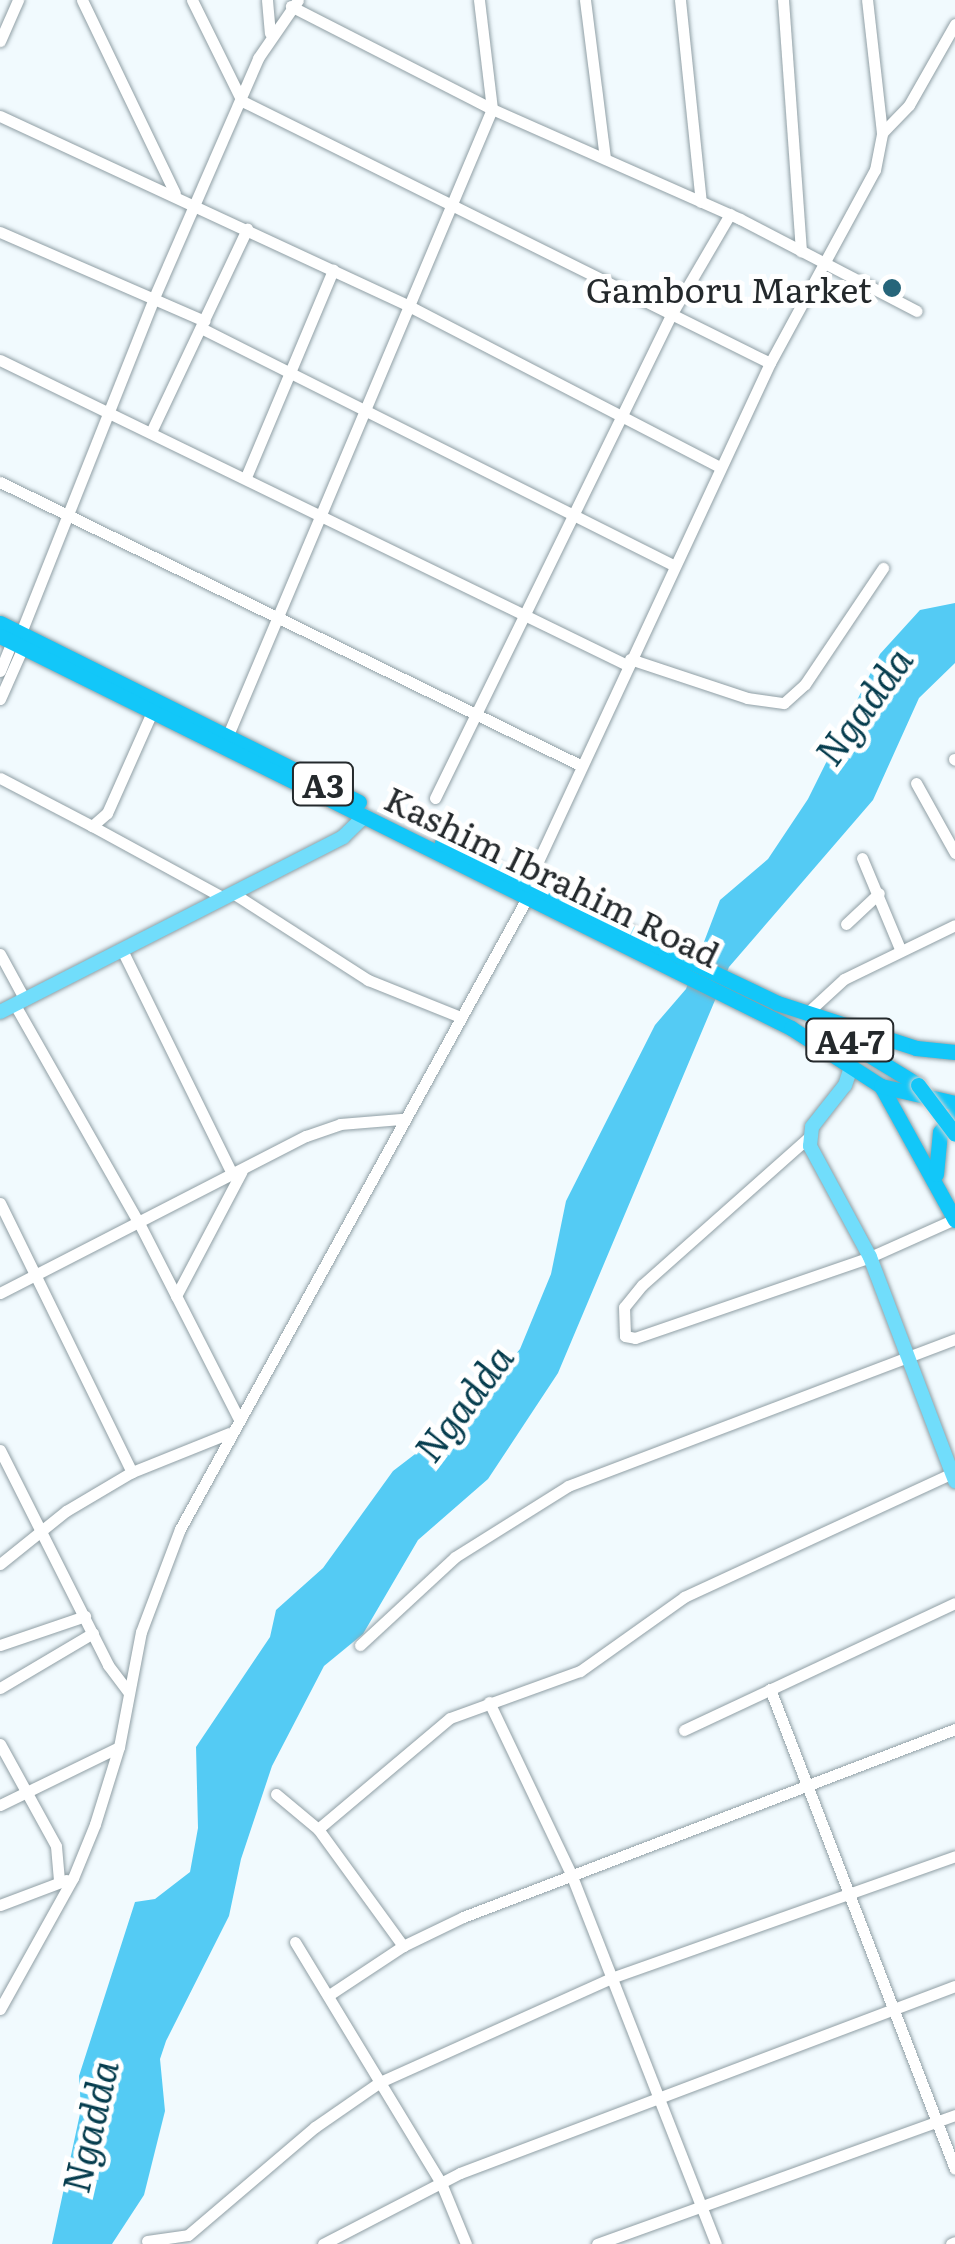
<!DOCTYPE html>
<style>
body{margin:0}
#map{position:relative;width:955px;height:2244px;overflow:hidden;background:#f1fafe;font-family:Literata,serif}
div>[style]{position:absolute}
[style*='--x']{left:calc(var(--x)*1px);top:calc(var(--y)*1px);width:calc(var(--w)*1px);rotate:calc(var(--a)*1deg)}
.water>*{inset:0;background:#54cbf4}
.roads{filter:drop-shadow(0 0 2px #909fa5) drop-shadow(0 0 2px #909fa5)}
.minor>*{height:11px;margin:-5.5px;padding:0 5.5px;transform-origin:5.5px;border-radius:5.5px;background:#fff}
.major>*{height:14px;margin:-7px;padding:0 7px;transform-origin:7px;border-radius:7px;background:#71ddfb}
.highway>*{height:15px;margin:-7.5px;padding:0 7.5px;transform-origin:7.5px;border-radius:7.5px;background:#12c7f9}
.bridges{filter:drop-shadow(0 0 2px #d3d4d5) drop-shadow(0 0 2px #d3d4d5)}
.highway-bridge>*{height:15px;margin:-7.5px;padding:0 7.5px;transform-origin:7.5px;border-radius:7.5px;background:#12c7f9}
.dots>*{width:28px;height:28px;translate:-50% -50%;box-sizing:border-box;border:5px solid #fff;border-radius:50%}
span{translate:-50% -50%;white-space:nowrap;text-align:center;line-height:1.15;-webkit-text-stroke:10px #fff;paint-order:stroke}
.shield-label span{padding:2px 8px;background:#fff;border:2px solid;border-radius:8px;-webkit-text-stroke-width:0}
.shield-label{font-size:32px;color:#24292c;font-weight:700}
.poi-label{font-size:35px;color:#24292c}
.right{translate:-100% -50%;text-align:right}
.street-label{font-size:35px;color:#24292c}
.water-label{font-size:38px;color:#063d4e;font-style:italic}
</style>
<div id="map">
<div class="water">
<i style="clip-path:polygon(955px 603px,955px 663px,919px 698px,873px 800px,729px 967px,558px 1373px,488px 1479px,418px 1540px,363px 1634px,324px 1666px,272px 1766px,241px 1859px,229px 1916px,166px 2041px,160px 2059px,165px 2111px,144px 2195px,112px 2244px,52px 2244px,81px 2109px,79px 2076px,135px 1902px,155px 1899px,190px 1872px,198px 1828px,196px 1747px,270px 1637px,276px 1610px,323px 1568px,393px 1471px,466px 1415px,520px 1349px,551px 1274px,566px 1201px,655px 1025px,686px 989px,720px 900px,768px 859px,808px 799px,880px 654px,920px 610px)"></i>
</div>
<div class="roads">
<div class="minor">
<i style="--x:82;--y:0;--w:214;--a:64.3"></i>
<i style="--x:192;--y:0;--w:113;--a:63.7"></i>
<i style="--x:242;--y:101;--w:589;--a:26.39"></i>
<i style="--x:267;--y:0;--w:33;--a:85"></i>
<i style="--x:479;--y:0;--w:110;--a:83.2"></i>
<i style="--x:492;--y:109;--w:271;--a:23.9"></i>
<i style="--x:740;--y:219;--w:199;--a:27.5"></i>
<i style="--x:585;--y:0;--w:159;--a:82.8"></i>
<i style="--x:680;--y:0;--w:203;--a:84.1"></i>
<i style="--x:783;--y:0;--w:252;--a:85.9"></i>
<i style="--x:0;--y:41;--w:45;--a:-66.3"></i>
<i style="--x:0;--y:116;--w:449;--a:24.9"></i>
<i style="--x:407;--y:305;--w:352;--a:27.4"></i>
<i style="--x:882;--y:133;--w:39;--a:-46"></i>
<i style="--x:909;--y:105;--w:93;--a:-60.4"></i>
<i style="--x:0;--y:232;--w:223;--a:23.5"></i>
<i style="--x:201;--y:328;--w:528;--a:26.66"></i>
<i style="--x:0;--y:360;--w:697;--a:25.94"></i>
<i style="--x:151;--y:432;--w:225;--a:-64.7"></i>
<i style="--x:246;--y:477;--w:225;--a:-67.2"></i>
<i style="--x:0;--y:482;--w:645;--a:26.01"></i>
<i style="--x:18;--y:640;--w:366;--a:-68.3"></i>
<i style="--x:153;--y:300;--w:264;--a:-66.5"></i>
<i style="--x:258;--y:58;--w:70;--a:-55.4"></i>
<i style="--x:630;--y:659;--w:123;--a:18.4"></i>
<i style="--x:747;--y:698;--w:37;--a:8"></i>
<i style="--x:784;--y:703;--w:28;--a:-42"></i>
<i style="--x:805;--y:684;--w:140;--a:-56.1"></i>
<i style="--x:0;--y:671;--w:31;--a:-68"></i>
<i style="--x:0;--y:699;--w:57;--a:-66.1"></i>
<i style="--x:152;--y:712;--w:111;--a:114"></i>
<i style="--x:107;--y:813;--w:20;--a:139"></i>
<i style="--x:92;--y:826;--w:150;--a:28.6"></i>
<i style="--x:225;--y:742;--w:687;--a:-67.13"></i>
<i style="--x:492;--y:109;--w:226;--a:-152.9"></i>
<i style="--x:954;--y:759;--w:1;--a:45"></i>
<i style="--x:0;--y:778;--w:104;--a:27.6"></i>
<i style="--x:916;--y:783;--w:80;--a:60.9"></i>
<i style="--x:435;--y:798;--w:538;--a:-63.96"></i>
<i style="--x:671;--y:315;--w:117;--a:-59.7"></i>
<i style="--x:862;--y:858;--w:99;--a:67.3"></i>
<i style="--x:527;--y:885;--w:576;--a:-65.04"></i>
<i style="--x:770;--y:363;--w:220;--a:-61.5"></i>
<i style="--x:875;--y:170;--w:38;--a:-79"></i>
<i style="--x:882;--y:133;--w:134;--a:-96.4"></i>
<i style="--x:233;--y:893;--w:161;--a:32.8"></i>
<i style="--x:368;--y:980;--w:97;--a:21.8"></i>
<i style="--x:846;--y:924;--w:45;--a:-43.2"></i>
<i style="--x:122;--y:950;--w:250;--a:63.8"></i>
<i style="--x:0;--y:954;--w:52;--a:61.5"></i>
<i style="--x:15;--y:1005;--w:251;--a:60.4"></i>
<i style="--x:139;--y:1223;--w:218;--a:63"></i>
<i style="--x:807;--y:1013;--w:50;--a:-42.6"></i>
<i style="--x:844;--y:979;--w:123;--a:-25.9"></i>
<i style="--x:810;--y:1136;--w:225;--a:138.4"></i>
<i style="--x:642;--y:1285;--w:28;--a:129"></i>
<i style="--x:624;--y:1307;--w:29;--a:88"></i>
<i style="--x:625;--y:1336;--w:10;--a:11"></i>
<i style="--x:635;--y:1338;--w:249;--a:-19"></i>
<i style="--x:870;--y:1257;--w:93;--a:-24.1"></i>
<i style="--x:0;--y:1203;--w:300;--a:63.9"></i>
<i style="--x:0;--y:1293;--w:344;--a:-27.2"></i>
<i style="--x:306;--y:1136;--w:36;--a:-19"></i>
<i style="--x:340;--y:1124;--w:61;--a:-4.7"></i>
<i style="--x:176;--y:1296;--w:141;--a:-62.2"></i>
<i style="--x:0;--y:1450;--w:241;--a:63.3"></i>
<i style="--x:108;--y:1665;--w:34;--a:53"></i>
<i style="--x:0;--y:1564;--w:85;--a:-38.8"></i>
<i style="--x:66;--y:1511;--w:77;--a:-30.6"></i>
<i style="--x:132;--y:1472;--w:105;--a:-21.9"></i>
<i style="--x:0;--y:1645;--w:90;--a:-18.8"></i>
<i style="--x:360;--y:1645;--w:129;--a:-42.8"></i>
<i style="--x:455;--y:1557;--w:133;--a:-32.1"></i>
<i style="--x:568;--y:1486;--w:414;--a:-20.8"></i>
<i style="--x:0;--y:1688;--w:108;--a:-30.6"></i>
<i style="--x:770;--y:1689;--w:514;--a:68.92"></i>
<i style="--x:489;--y:1702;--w:191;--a:64.5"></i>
<i style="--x:571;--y:1874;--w:397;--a:68.6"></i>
<i style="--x:684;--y:1730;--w:299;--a:-25.1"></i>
<i style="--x:0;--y:1744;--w:116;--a:61.2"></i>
<i style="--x:56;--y:1846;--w:36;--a:85"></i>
<i style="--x:276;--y:1794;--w:55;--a:39.8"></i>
<i style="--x:318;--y:1829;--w:145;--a:54"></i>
<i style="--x:0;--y:1805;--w:132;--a:-26"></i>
<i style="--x:318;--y:1829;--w:172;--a:-40.1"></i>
<i style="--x:450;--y:1718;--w:138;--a:-19.9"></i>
<i style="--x:580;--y:1671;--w:128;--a:-35.4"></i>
<i style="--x:684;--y:1597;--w:298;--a:-24.8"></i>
<i style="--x:0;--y:1905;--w:71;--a:-20.7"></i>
<i style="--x:295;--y:1942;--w:282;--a:58.8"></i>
<i style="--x:441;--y:2183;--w:66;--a:67.7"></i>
<i style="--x:329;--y:1995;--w:89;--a:-33.5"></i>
<i style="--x:403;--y:1946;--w:67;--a:-25.8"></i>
<i style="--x:463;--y:1917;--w:527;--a:-20.91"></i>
<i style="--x:0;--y:2009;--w:150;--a:-60.9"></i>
<i style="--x:73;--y:1878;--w:58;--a:-67.8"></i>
<i style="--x:95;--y:1824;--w:81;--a:-72.7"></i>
<i style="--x:119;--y:1747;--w:117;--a:-79.2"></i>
<i style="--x:141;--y:1632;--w:110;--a:-69.3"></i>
<i style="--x:180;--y:1529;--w:720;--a:-61.19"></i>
<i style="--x:147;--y:2241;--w:41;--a:-8.3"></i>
<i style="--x:188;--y:2235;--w:167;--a:-40.4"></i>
<i style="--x:315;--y:2127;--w:79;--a:-34.7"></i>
<i style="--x:380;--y:2082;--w:253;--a:-24.2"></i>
<i style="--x:611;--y:1978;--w:365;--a:-19.5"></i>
<i style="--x:323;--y:2244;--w:154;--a:-27.4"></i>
<i style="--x:460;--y:2173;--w:529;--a:-20.7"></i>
<i style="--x:597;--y:2244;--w:381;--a:-19.8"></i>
<i style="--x:951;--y:2244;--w:4;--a:-27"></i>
</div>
<div class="major">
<i style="--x:0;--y:1012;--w:385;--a:-27"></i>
<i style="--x:343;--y:837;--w:30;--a:-44"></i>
<i style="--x:851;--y:1067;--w:19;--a:108"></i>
<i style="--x:845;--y:1085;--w:53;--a:128.2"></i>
<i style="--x:812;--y:1127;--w:19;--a:96"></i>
<i style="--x:810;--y:1146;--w:126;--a:61.6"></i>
<i style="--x:870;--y:1257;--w:240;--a:69.2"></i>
</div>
<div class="highway">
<i style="--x:0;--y:623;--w:401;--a:26.5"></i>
<i style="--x:0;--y:636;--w:883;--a:26.36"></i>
<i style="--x:791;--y:1028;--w:107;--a:32.8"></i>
<i style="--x:881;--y:1086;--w:153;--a:61.1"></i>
<i style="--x:442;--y:843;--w:371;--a:25.5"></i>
<i style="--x:777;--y:1003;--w:146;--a:17.9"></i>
<i style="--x:916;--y:1048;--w:39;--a:6"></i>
<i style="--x:828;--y:1030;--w:105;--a:31.4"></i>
<i style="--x:881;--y:1086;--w:76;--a:12.9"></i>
<i style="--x:936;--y:1174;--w:42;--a:-84.6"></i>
<i style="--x:940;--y:1132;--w:23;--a:-49"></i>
</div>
</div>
<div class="bridges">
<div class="highway-bridge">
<i style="--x:918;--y:1085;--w:61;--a:52.9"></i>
</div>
</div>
<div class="dots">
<i style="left:892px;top:288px;background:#26657a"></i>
</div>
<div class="shield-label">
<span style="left:323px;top:784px">A3</span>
<span style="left:850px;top:1040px">A4-7</span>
</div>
<div class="poi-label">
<span class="right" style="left:872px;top:288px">Gamboru Market</span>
</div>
<div class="street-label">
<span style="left:553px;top:875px;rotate:26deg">Kashim Ibrahim Road</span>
</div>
<div class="water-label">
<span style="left:862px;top:705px;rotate:-54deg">Ngadda</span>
<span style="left:462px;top:1402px;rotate:-53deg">Ngadda</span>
<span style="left:88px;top:2126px;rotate:-77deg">Ngadda</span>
</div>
</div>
